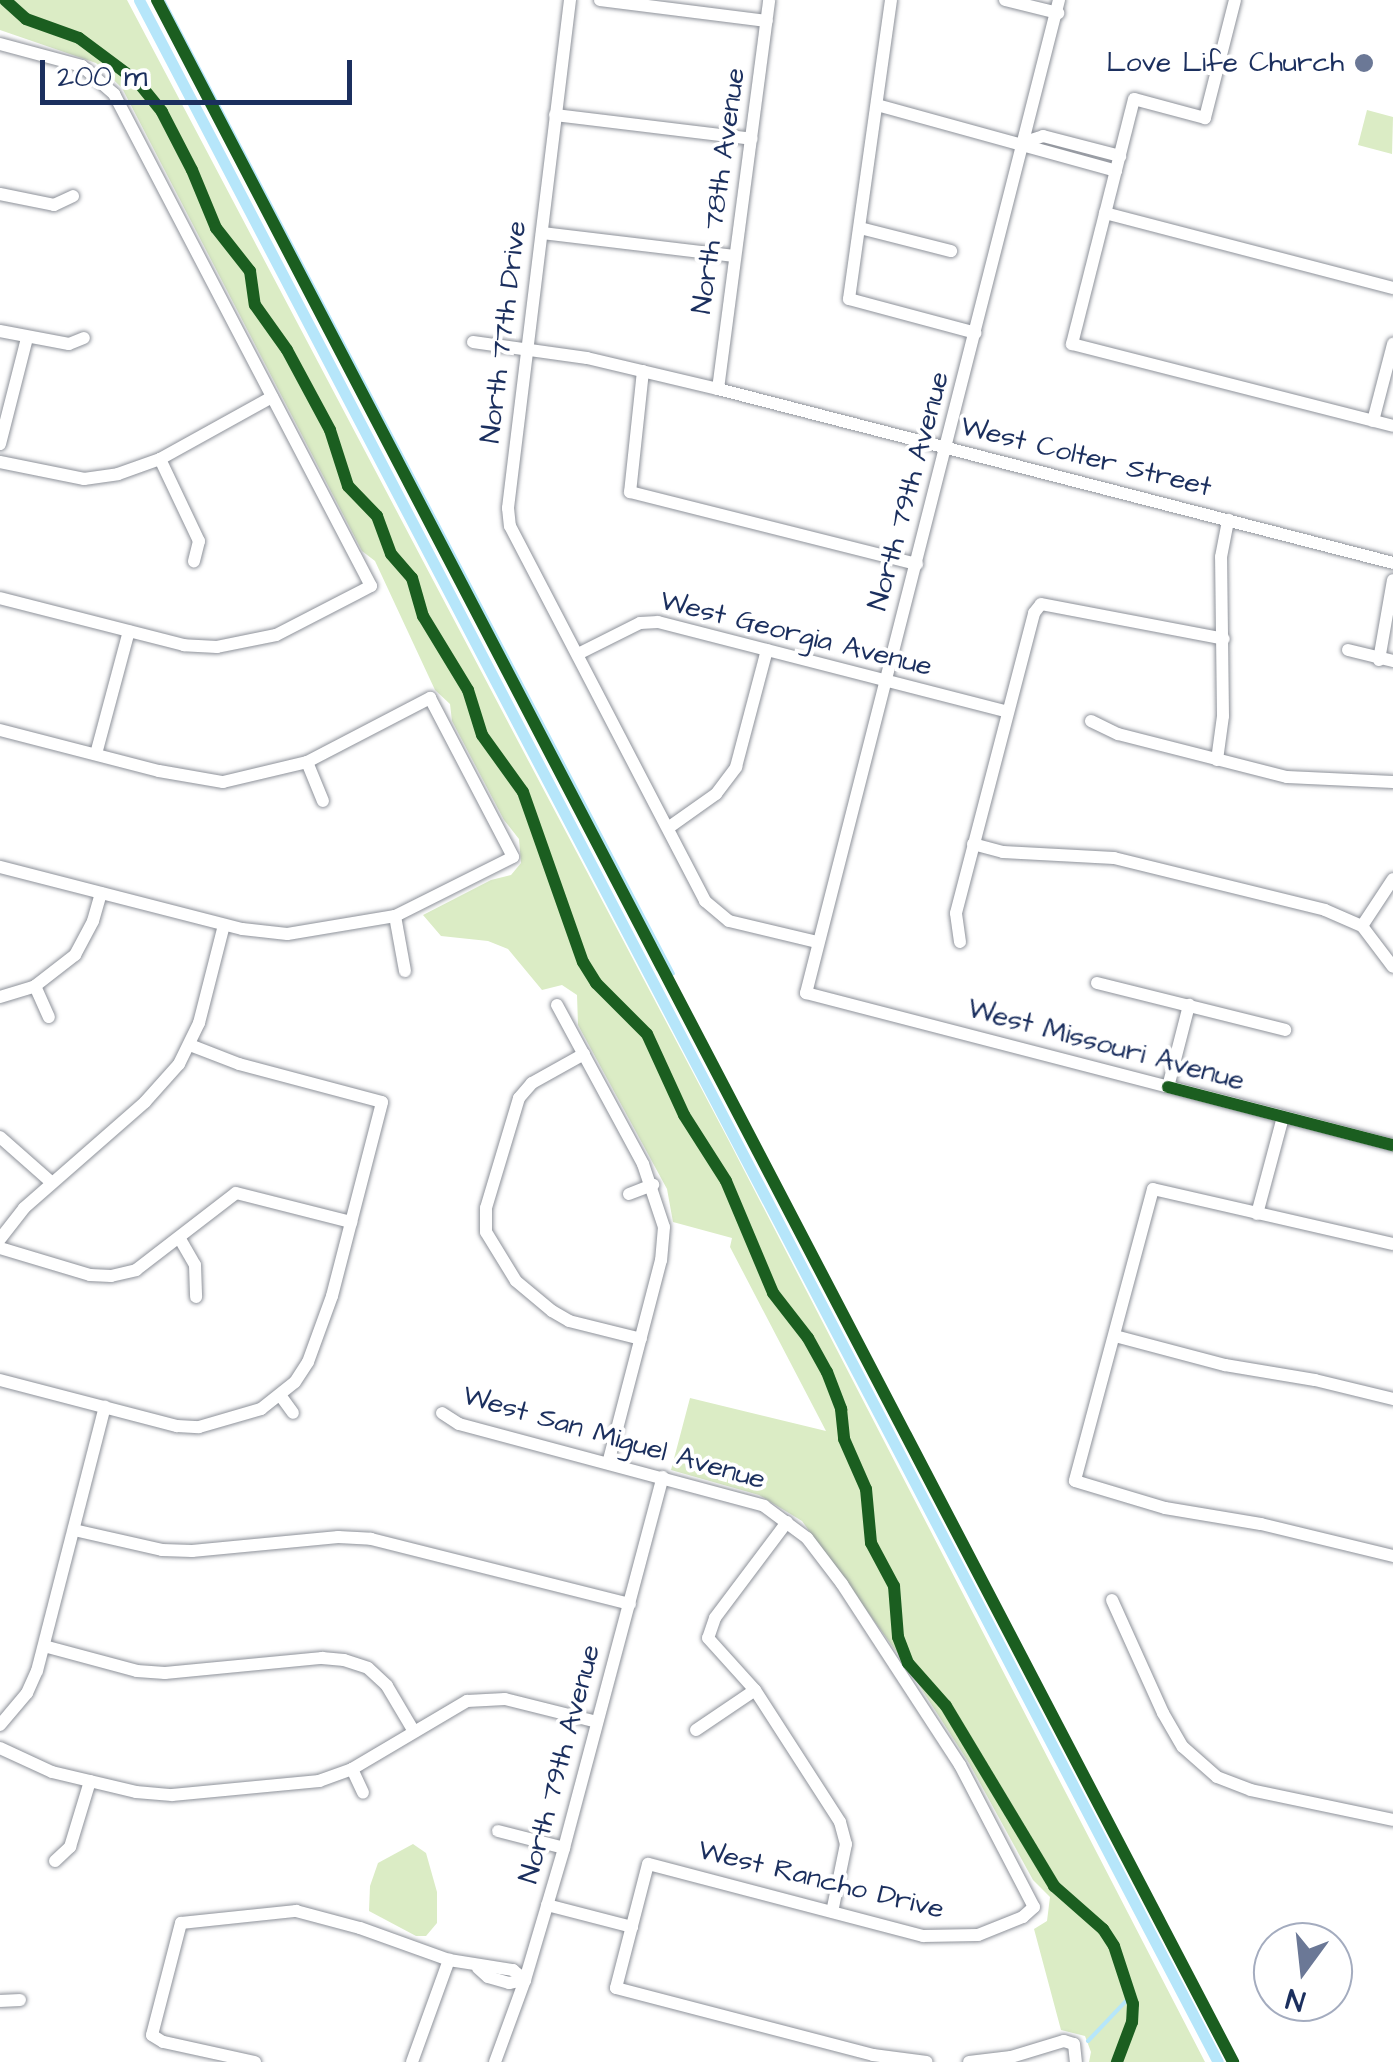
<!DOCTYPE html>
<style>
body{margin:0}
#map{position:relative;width:1393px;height:2062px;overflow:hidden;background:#fff;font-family:"Architects Daughter",sans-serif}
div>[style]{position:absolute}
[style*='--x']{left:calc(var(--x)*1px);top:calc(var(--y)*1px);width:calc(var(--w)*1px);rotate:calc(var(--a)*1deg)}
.green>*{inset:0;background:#dbecc5}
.stream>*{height:4px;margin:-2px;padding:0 2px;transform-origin:2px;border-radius:2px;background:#b6e6fa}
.canal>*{height:11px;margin:-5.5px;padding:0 5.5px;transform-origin:5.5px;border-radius:5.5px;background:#b6e6fa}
.roads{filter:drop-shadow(0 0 2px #8e929a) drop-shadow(0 0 2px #8e929a)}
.minor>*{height:12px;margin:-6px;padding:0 6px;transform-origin:6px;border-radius:6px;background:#fff}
.cycleway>*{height:12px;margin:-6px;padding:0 6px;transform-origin:6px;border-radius:6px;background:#1b5e20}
.dots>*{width:28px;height:28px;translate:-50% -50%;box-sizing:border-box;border:5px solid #fff;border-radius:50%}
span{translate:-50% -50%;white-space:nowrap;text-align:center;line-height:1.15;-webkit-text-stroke:8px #fff;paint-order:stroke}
.poi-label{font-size:28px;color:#1b2f5e}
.right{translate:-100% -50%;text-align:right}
.street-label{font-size:28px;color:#1b2f5e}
.north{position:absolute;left:1253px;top:1922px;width:100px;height:100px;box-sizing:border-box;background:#fff;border:2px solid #a4acbf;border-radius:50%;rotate:195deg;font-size:28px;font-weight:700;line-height:40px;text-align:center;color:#1b2f5e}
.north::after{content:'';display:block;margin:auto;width:35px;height:45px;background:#6b7896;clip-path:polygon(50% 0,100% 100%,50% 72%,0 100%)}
.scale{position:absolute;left:40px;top:60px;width:312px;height:45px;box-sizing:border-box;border:5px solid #1b2f5e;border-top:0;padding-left:12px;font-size:30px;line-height:35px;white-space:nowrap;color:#1b2f5e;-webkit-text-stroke:8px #fff;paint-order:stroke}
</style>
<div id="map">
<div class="green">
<i style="clip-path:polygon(0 0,127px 0,729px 1141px,1205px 2062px,1089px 2062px,1091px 2052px,1085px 2036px,1061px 2030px,1034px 1929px,1047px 1921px,1050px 1897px,1033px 1880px,969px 1763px,906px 1665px,802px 1521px,759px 1495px,671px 1470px,690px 1398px,826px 1431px,730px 1247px,732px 1238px,673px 1222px,667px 1189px,578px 1025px,577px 995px,562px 985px,542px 990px,508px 949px,488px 941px,441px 936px,423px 915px,491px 880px,511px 875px,521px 863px,519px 839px,504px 820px,452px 721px,450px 704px,435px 690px,375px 561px,362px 551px,122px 88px,96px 63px,0 30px)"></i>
<i style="clip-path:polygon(1367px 110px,1393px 117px,1392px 154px,1358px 145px)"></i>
<i style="clip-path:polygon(413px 1844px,426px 1853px,437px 1892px,437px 1923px,426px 1936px,416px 1936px,369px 1911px,370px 1886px,378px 1863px)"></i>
</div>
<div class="stream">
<i style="--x:163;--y:0;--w:1099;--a:62.36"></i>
<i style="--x:1088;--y:2041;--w:57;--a:-46.4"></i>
</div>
<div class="canal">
<i style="--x:139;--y:0;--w:2327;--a:62.38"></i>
</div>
<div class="roads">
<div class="minor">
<i style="--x:570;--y:0;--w:512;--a:96.96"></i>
<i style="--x:508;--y:508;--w:18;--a:84"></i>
<i style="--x:510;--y:526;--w:423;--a:62.5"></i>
<i style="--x:705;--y:901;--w:31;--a:40"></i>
<i style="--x:729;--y:921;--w:90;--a:13.4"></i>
<i style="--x:600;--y:0;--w:168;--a:7.2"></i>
<i style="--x:891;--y:0;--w:302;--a:98"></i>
<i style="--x:849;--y:299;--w:131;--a:15"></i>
<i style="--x:1005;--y:0;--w:55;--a:13.8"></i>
<i style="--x:1059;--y:0;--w:1025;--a:104.29"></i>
<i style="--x:806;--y:993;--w:606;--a:14.52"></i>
<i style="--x:1235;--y:0;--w:122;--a:104.3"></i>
<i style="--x:1205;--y:118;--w:73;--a:-165"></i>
<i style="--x:1134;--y:99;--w:253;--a:104.2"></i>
<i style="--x:1072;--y:344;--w:331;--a:14.3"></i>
<i style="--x:0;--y:44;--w:85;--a:15"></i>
<i style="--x:82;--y:66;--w:43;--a:41.2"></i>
<i style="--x:114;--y:94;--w:555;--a:62.42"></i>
<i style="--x:371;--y:586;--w:107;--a:152.7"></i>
<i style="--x:276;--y:635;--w:60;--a:168.5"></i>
<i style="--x:217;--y:647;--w:33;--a:-177"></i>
<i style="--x:184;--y:645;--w:190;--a:-165.7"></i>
<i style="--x:877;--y:105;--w:248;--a:15.4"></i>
<i style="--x:555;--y:115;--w:198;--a:6.9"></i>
<i style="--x:1025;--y:142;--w:19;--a:-18"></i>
<i style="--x:1043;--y:136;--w:80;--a:14.6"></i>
<i style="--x:0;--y:194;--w:55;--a:11.5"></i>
<i style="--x:54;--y:205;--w:21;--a:-25"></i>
<i style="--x:1105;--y:213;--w:298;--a:14.6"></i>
<i style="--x:860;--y:228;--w:94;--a:14.2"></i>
<i style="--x:542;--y:233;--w:194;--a:6.8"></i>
<i style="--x:0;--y:331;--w:70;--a:10.7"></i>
<i style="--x:69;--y:344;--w:16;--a:-22"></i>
<i style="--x:473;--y:342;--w:115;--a:8"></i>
<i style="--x:587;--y:358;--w:135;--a:13.3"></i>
<i style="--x:718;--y:389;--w:697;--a:14.45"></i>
<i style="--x:643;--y:371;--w:122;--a:96.1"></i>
<i style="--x:630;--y:492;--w:296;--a:14.1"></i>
<i style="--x:718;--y:389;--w:392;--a:-82.5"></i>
<i style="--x:1373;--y:421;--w:80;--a:-75.4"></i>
<i style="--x:0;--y:444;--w:109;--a:-75.7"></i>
<i style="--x:160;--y:459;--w:91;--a:64.6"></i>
<i style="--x:199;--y:541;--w:21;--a:104"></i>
<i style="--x:0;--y:462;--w:86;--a:11.4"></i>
<i style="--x:84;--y:479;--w:34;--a:-8"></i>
<i style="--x:118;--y:474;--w:45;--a:-19.7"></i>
<i style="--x:160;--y:459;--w:128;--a:-29"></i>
<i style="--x:1348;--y:650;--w:46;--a:13.7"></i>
<i style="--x:578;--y:654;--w:69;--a:-26.6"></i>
<i style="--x:640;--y:623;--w:18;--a:-3"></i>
<i style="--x:658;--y:622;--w:361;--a:14.4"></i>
<i style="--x:1379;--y:660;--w:81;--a:-80.1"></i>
<i style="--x:1091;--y:721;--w:30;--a:26"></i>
<i style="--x:1118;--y:734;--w:174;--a:14.3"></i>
<i style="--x:1287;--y:777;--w:106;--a:2.7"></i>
<i style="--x:0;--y:730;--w:164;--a:14.5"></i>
<i style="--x:159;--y:771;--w:65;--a:9.8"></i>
<i style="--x:223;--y:782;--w:86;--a:-13.4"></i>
<i style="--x:307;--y:762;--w:139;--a:-27.5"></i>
<i style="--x:430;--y:698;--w:179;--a:62.4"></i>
<i style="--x:513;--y:857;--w:132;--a:153.4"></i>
<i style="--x:395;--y:916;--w:109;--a:170.5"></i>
<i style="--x:287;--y:934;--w:45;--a:-173.7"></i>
<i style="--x:242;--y:929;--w:250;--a:-165.6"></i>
<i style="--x:96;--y:754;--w:127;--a:-75"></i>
<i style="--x:1217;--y:760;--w:44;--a:-82.2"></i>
<i style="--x:1223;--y:716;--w:159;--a:-90.7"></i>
<i style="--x:1221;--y:557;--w:38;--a:-79"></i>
<i style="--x:307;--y:762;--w:42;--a:67.7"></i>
<i style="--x:668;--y:828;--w:59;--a:-35.3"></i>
<i style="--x:716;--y:794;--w:34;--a:-53"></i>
<i style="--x:736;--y:767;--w:121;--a:-75.2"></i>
<i style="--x:973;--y:844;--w:31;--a:15"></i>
<i style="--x:1003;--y:852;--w:111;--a:3.1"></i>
<i style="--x:1114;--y:858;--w:217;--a:13.8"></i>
<i style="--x:1325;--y:910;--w:40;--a:23.4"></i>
<i style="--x:1362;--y:926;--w:51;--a:52.9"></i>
<i style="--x:395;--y:916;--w:56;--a:79.7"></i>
<i style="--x:1362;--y:926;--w:56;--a:-56.6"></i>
<i style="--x:960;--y:942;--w:29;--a:-98"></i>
<i style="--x:956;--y:913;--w:310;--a:-75.4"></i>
<i style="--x:1034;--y:613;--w:11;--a:-52"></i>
<i style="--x:1041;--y:604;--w:186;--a:10.8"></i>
<i style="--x:1097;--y:983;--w:194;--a:14"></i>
<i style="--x:35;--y:986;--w:34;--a:66"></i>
<i style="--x:0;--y:997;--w:37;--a:-17"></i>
<i style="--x:35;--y:986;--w:51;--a:-37.8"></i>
<i style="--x:75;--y:955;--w:38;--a:-62"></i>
<i style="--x:93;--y:921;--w:29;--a:-74"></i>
<i style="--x:557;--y:1005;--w:181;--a:61.6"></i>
<i style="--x:643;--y:1164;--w:66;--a:71.6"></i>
<i style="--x:664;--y:1227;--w:33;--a:95"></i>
<i style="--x:661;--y:1260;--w:210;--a:104.6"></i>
<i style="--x:584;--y:1054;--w:60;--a:150.9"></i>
<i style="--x:532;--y:1083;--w:20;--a:131"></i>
<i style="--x:519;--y:1098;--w:115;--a:106.7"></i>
<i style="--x:486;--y:1208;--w:24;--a:90"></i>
<i style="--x:486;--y:1232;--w:57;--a:58.5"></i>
<i style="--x:516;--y:1281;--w:47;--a:39.8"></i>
<i style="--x:552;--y:1311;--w:20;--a:30"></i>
<i style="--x:569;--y:1321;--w:74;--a:14"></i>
<i style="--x:1168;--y:1087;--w:85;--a:-75.6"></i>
<i style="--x:0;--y:1137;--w:68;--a:41.4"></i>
<i style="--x:629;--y:1194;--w:26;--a:-21"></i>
<i style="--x:1257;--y:1214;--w:100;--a:-75"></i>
<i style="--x:0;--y:1239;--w:39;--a:-52"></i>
<i style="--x:24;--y:1208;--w:161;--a:-41.2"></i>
<i style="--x:145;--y:1102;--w:51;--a:-48.2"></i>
<i style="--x:179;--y:1064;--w:46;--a:-64"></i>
<i style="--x:199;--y:1023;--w:101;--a:-75.7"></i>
<i style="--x:180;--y:1239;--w:30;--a:60"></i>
<i style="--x:195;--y:1265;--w:32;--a:88"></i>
<i style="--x:1393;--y:1244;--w:246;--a:-167.1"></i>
<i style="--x:1153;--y:1189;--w:302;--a:105"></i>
<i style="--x:1075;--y:1481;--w:94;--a:16.7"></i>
<i style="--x:1165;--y:1508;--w:97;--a:9.5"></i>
<i style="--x:1261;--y:1524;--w:136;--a:13.6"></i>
<i style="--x:0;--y:1248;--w:94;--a:16.7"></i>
<i style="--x:90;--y:1275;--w:21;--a:3"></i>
<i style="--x:111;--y:1276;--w:26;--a:-13"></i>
<i style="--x:136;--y:1270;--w:126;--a:-37.6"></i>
<i style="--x:236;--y:1193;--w:119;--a:14.2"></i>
<i style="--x:1115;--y:1336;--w:114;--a:14.8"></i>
<i style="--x:1225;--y:1365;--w:91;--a:9.5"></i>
<i style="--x:1315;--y:1380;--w:80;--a:13.7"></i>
<i style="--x:0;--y:1380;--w:183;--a:14.6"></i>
<i style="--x:177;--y:1426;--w:22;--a:3"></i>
<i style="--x:199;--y:1427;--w:65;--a:-16.2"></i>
<i style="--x:261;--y:1409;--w:43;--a:-38.5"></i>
<i style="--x:295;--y:1382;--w:24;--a:-57"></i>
<i style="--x:308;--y:1362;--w:70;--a:-70"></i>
<i style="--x:332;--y:1296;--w:200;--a:-75.5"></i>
<i style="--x:382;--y:1102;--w:148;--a:-165.1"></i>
<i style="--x:239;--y:1064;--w:53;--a:-158.8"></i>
<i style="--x:280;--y:1395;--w:22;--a:54"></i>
<i style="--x:442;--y:1413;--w:20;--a:33"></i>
<i style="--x:459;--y:1424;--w:316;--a:15"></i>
<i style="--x:764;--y:1506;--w:54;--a:36.7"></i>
<i style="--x:807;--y:1538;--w:58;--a:52.7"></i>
<i style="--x:842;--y:1584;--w:216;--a:56.9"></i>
<i style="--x:960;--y:1765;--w:160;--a:62.5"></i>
<i style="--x:1034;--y:1907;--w:15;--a:138"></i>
<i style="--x:1023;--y:1917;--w:48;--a:158.2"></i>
<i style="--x:978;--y:1935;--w:55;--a:179"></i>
<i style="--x:923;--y:1936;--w:284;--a:-165.3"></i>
<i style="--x:648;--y:1864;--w:128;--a:104.5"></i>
<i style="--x:616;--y:1988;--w:266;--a:14.6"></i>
<i style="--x:873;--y:2055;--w:54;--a:7.4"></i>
<i style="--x:787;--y:1522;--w:120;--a:126.9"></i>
<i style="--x:715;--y:1618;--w:21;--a:109"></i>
<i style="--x:708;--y:1638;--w:70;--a:47.9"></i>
<i style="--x:755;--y:1690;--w:157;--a:57.2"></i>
<i style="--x:840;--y:1822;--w:23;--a:75"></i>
<i style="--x:846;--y:1844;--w:69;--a:101.6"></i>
<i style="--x:74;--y:1530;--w:90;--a:12.8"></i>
<i style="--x:162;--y:1550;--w:30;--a:2"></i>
<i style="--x:192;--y:1551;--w:147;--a:-5.5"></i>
<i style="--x:338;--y:1537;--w:33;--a:3"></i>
<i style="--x:371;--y:1539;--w:267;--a:14.1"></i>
<i style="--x:1112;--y:1600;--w:124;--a:65.7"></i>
<i style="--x:1163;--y:1713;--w:39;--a:60"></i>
<i style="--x:1183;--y:1747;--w:45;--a:41.4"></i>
<i style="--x:1217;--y:1777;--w:36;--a:21"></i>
<i style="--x:1251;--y:1790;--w:145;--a:11.9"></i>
<i style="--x:44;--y:1646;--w:96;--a:15"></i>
<i style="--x:137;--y:1671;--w:28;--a:4"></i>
<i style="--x:165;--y:1673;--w:158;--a:-5.5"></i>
<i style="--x:322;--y:1658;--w:22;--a:5"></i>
<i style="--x:344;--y:1660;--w:25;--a:18"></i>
<i style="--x:368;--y:1668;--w:26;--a:43"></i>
<i style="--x:387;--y:1686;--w:51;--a:59.4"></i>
<i style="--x:0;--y:1725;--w:42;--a:-49.8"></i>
<i style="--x:27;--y:1693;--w:24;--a:-66"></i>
<i style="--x:37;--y:1671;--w:273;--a:-75.6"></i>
<i style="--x:696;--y:1730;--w:71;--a:-34.1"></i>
<i style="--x:0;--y:1748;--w:57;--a:24.8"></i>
<i style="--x:52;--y:1772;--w:86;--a:13.4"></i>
<i style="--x:136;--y:1792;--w:36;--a:5"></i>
<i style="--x:172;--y:1795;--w:148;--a:-5.4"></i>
<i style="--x:319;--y:1781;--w:35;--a:-20"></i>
<i style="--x:352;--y:1769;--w:134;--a:-30.6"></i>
<i style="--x:467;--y:1701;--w:38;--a:-3"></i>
<i style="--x:505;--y:1699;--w:95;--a:14"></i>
<i style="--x:352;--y:1769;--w:26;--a:65"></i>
<i style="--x:498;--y:1831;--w:68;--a:14.4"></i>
<i style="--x:55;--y:1861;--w:21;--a:-43"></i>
<i style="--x:70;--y:1847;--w:69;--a:-73.1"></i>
<i style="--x:547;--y:1905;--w:88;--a:14.5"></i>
<i style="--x:478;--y:1968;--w:13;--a:42"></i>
<i style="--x:488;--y:1977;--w:22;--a:16"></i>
<i style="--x:509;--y:1983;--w:16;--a:-11"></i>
<i style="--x:0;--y:2001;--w:20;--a:-3"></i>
<i style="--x:255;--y:2062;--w:94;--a:-167.7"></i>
<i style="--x:163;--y:2042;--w:13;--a:-148"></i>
<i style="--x:152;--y:2035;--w:116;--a:-75.5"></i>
<i style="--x:181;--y:1923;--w:116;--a:-6"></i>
<i style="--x:296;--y:1911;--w:66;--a:14.9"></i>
<i style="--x:360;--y:1928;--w:95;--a:19.8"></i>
<i style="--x:449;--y:1960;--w:65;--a:8.9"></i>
<i style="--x:513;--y:1970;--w:16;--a:40"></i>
<i style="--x:412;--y:2062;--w:109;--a:-70.1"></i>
<i style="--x:495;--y:2062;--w:87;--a:-69.9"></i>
<i style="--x:525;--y:1980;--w:138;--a:-73.5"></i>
<i style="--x:564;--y:1848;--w:384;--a:-75.1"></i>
<i style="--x:969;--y:2062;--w:42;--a:-6.8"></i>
<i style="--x:1011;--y:2057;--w:55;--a:-16.8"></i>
<i style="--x:1064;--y:2041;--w:10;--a:17"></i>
<i style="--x:1074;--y:2044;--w:18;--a:84"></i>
</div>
</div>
<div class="cycleway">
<i style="--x:5;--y:0;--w:28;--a:42"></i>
<i style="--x:26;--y:19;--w:56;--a:19.7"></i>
<i style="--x:79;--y:38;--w:74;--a:36.7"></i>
<i style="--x:138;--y:82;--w:38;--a:51"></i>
<i style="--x:162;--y:112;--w:65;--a:62.7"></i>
<i style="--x:192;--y:170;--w:63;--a:67.5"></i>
<i style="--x:216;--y:228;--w:55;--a:51.7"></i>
<i style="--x:250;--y:271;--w:34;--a:82"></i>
<i style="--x:255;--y:305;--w:55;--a:54.6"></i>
<i style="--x:287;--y:350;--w:91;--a:61.7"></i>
<i style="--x:330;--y:430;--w:59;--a:72.2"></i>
<i style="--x:348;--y:486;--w:42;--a:46"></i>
<i style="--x:377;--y:516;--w:40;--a:69.8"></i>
<i style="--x:391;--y:554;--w:32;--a:49"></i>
<i style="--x:412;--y:578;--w:40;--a:74"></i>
<i style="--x:423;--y:616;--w:87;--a:58.7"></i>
<i style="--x:468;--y:690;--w:47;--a:72.7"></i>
<i style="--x:482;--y:735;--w:70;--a:54.3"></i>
<i style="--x:523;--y:792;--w:180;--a:70.6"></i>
<i style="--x:583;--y:962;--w:25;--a:58"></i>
<i style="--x:596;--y:983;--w:72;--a:45"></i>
<i style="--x:647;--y:1034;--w:89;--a:65.4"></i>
<i style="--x:684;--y:1115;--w:78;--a:57.5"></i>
<i style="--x:726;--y:1181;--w:121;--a:67.2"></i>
<i style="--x:773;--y:1293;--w:57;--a:52.1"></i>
<i style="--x:808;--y:1338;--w:39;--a:61"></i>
<i style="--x:827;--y:1372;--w:40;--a:69"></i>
<i style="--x:841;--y:1409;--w:30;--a:84"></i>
<i style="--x:844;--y:1439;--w:55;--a:66.3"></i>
<i style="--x:866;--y:1489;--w:54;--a:84.7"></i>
<i style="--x:871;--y:1543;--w:49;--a:61.9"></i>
<i style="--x:894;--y:1586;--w:51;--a:85.5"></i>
<i style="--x:898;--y:1637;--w:28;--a:69"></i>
<i style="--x:908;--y:1663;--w:57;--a:48.5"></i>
<i style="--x:946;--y:1706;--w:210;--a:59"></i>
<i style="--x:1054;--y:1886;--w:65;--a:41.3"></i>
<i style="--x:1103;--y:1929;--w:20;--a:57"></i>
<i style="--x:1114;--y:1946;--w:61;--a:71.9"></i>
<i style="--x:1133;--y:2004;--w:18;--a:93"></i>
<i style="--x:1132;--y:2022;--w:43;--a:110.6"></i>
<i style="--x:157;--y:0;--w:2326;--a:62.44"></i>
<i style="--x:1168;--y:1087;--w:232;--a:14.5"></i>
</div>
<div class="dots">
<i style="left:1364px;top:63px;background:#6b7896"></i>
</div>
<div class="poi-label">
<span class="right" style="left:1344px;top:63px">Love Life Church</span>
</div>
<div class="street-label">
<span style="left:719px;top:191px;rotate:-82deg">North 78th Avenue</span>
<span style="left:504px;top:332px;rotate:-83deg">North 77th Drive</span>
<span style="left:1086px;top:457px;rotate:14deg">West Colter Street</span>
<span style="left:909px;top:491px;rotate:-75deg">North 79th Avenue</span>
<span style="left:796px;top:634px;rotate:14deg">West Georgia Avenue</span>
<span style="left:1106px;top:1045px;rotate:15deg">West Missouri Avenue</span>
<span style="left:614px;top:1438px;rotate:16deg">West San Miguel Avenue</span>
<span style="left:560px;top:1764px;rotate:-75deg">North 79th Avenue</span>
<span style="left:821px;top:1880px;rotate:14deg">West Rancho Drive</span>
</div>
<div class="north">N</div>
<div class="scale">200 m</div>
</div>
